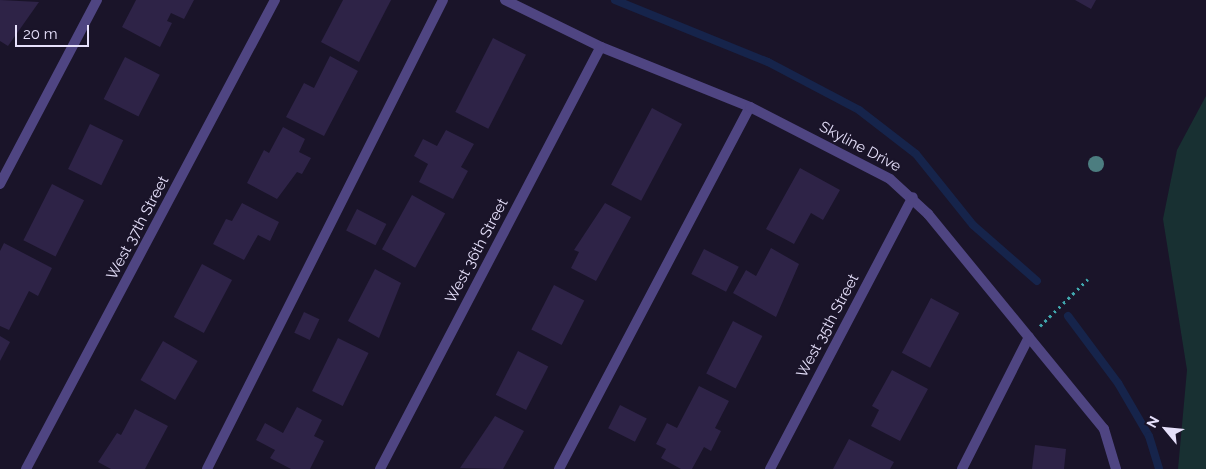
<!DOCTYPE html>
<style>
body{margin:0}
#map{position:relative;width:1206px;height:469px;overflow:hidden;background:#1a1429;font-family:Raleway,sans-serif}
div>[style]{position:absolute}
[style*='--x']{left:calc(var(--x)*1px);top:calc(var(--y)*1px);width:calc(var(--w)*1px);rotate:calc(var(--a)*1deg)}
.green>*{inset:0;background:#183032}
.stream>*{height:8px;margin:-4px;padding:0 4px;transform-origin:4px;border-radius:4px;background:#16244b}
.building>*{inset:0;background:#2e2347;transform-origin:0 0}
.path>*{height:3px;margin-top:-1.5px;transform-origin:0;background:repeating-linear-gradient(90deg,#41a8ae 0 2.5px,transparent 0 6.5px)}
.lane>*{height:10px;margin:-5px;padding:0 5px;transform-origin:5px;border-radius:5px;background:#4f4582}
.street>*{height:10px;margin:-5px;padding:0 5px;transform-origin:5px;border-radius:5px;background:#4f4582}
.trees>*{width:16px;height:16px;margin:-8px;border-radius:50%;background:#4c7d80}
span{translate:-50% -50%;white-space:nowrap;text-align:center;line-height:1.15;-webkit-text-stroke:4px #1a1429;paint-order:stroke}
.street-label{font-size:15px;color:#e6e0fb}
.north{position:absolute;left:1141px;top:404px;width:50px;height:50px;-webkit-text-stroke:4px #1a1429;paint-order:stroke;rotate:298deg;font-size:14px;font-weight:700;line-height:20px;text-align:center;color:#e6e0fb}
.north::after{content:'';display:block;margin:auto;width:18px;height:22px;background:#e6e0fb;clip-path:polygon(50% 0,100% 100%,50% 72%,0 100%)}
.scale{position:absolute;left:15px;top:25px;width:74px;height:22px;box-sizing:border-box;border:2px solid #e6e0fb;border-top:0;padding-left:6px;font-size:15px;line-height:18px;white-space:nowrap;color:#e6e0fb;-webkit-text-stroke:4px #1a1429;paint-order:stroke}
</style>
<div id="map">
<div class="green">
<i style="clip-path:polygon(1206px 96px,1206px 469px,1178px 469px,1187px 370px,1163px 219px,1177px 150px)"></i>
</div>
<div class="stream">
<i style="--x:615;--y:0;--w:165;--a:22.1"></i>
<i style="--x:768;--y:62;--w:103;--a:27.8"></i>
<i style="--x:859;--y:110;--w:72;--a:37.7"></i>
<i style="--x:916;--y:154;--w:91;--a:51.2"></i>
<i style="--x:973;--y:225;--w:85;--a:41.2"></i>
<i style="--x:1068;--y:316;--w:84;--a:53.3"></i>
<i style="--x:1118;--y:383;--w:61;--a:59.7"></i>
<i style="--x:1149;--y:436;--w:34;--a:73"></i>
</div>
<div class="building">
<i style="clip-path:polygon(0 0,39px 2px,8px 46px,0 41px)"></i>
<i style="clip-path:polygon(136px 0,194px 0,184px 19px,171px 13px,167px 21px,172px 23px,160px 47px,122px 27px)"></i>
<i style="clip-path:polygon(343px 0,391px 0,359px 62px,321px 42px)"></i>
<i style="clip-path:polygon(1075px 0,1096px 0,1091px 9px)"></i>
<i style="left:493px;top:38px;width:37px;height:83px;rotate:27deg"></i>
<i style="clip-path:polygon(330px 56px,358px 71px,324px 136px,286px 117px,304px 83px,314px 88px)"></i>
<i style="left:125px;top:57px;width:39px;height:47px;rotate:27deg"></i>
<i style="left:652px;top:108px;width:34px;height:87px;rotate:28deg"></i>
<i style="left:90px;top:124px;width:37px;height:50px;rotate:26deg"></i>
<i style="clip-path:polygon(283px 127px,305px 139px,299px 152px,311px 158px,302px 174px,297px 172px,277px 199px,247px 183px,264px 150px,269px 153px)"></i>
<i style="clip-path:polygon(446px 130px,474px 144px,461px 167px,468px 171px,453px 199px,419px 182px,428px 164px,414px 156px,423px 139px,437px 146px)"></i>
<i style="clip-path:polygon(800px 168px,840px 190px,823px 220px,811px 213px,794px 244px,766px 229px)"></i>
<i style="left:52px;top:184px;width:36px;height:63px;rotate:27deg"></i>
<i style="left:412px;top:195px;width:38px;height:62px;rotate:29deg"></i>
<i style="clip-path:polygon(242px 203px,279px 222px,270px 241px,258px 235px,244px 260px,213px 244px,226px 219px,232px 221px)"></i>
<i style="clip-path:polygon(605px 203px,631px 217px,596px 281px,571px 268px,579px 252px,574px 250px)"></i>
<i style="left:357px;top:209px;width:33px;height:24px;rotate:27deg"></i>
<i style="clip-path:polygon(4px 243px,52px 268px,38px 296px,29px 291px,9px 330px,0 326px,0 251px)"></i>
<i style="clip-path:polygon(771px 248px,799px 264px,776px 317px,733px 293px,746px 270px,756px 276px)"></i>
<i style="left:704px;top:249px;width:39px;height:28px;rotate:27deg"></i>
<i style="left:202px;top:264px;width:34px;height:60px;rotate:28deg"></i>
<i style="clip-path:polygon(375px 269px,401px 283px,379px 338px,348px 321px)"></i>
<i style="left:554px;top:285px;width:34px;height:50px;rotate:27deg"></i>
<i style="left:931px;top:298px;width:32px;height:62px;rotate:28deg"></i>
<i style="left:304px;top:312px;width:17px;height:23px;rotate:25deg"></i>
<i style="left:733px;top:321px;width:33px;height:59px;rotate:27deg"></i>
<i style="clip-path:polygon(0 336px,10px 342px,0 361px)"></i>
<i style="left:338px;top:338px;width:34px;height:59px;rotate:26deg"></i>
<i style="left:163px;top:341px;width:40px;height:45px;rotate:30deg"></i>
<i style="left:518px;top:351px;width:34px;height:49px;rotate:27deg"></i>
<i style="clip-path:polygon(892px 370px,928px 389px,900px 441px,871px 426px,879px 410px,872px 406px)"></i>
<i style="clip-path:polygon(699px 386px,729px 401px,715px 428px,721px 431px,711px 451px,704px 447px,692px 469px,681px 469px,661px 458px,666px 449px,656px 444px,667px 423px,677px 428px)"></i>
<i style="left:620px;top:405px;width:30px;height:26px;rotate:27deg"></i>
<i style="clip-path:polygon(297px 407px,322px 420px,314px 436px,324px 441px,310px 469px,291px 469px,270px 458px,275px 450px,256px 440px,265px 423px,283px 433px)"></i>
<i style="clip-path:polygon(135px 409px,168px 426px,145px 469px,111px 469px,98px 462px,117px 433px,121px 435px)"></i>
<i style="clip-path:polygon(495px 416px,524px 431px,503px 469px,460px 468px)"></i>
<i style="clip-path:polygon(849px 439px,894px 462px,890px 469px,833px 469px)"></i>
<i style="clip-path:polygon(1035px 445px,1066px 449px,1064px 469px,1032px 469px)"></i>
</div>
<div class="path">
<i style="--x:1040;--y:326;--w:67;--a:-44.4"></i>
</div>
<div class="lane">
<i style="--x:0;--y:184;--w:208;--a:-62.2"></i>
<i style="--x:207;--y:469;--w:525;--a:-63.29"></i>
<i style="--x:559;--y:469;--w:409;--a:-62.2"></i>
<i style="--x:962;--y:469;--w:148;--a:-63.1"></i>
</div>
<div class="street">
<i style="--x:505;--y:0;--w:107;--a:26.1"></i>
<i style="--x:601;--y:47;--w:161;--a:21.9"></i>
<i style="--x:750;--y:107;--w:157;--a:27.2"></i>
<i style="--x:890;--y:179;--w:52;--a:42.6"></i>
<i style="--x:928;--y:214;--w:278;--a:50.7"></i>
<i style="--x:1104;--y:429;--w:42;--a:73.3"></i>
<i style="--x:26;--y:469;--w:531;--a:-62.04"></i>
<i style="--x:380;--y:469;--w:476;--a:-62.4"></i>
<i style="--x:770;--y:469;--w:307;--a:-62.3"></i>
</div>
<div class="trees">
<i style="left:1096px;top:164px"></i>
</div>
<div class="street-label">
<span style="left:860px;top:147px;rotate:28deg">Skyline Drive</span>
<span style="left:138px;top:228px;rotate:-62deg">West 37th Street</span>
<span style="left:477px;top:251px;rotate:-62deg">West 36th Street</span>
<span style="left:828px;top:326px;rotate:-62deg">West 35th Street</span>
</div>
<div class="north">N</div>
<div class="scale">20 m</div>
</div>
